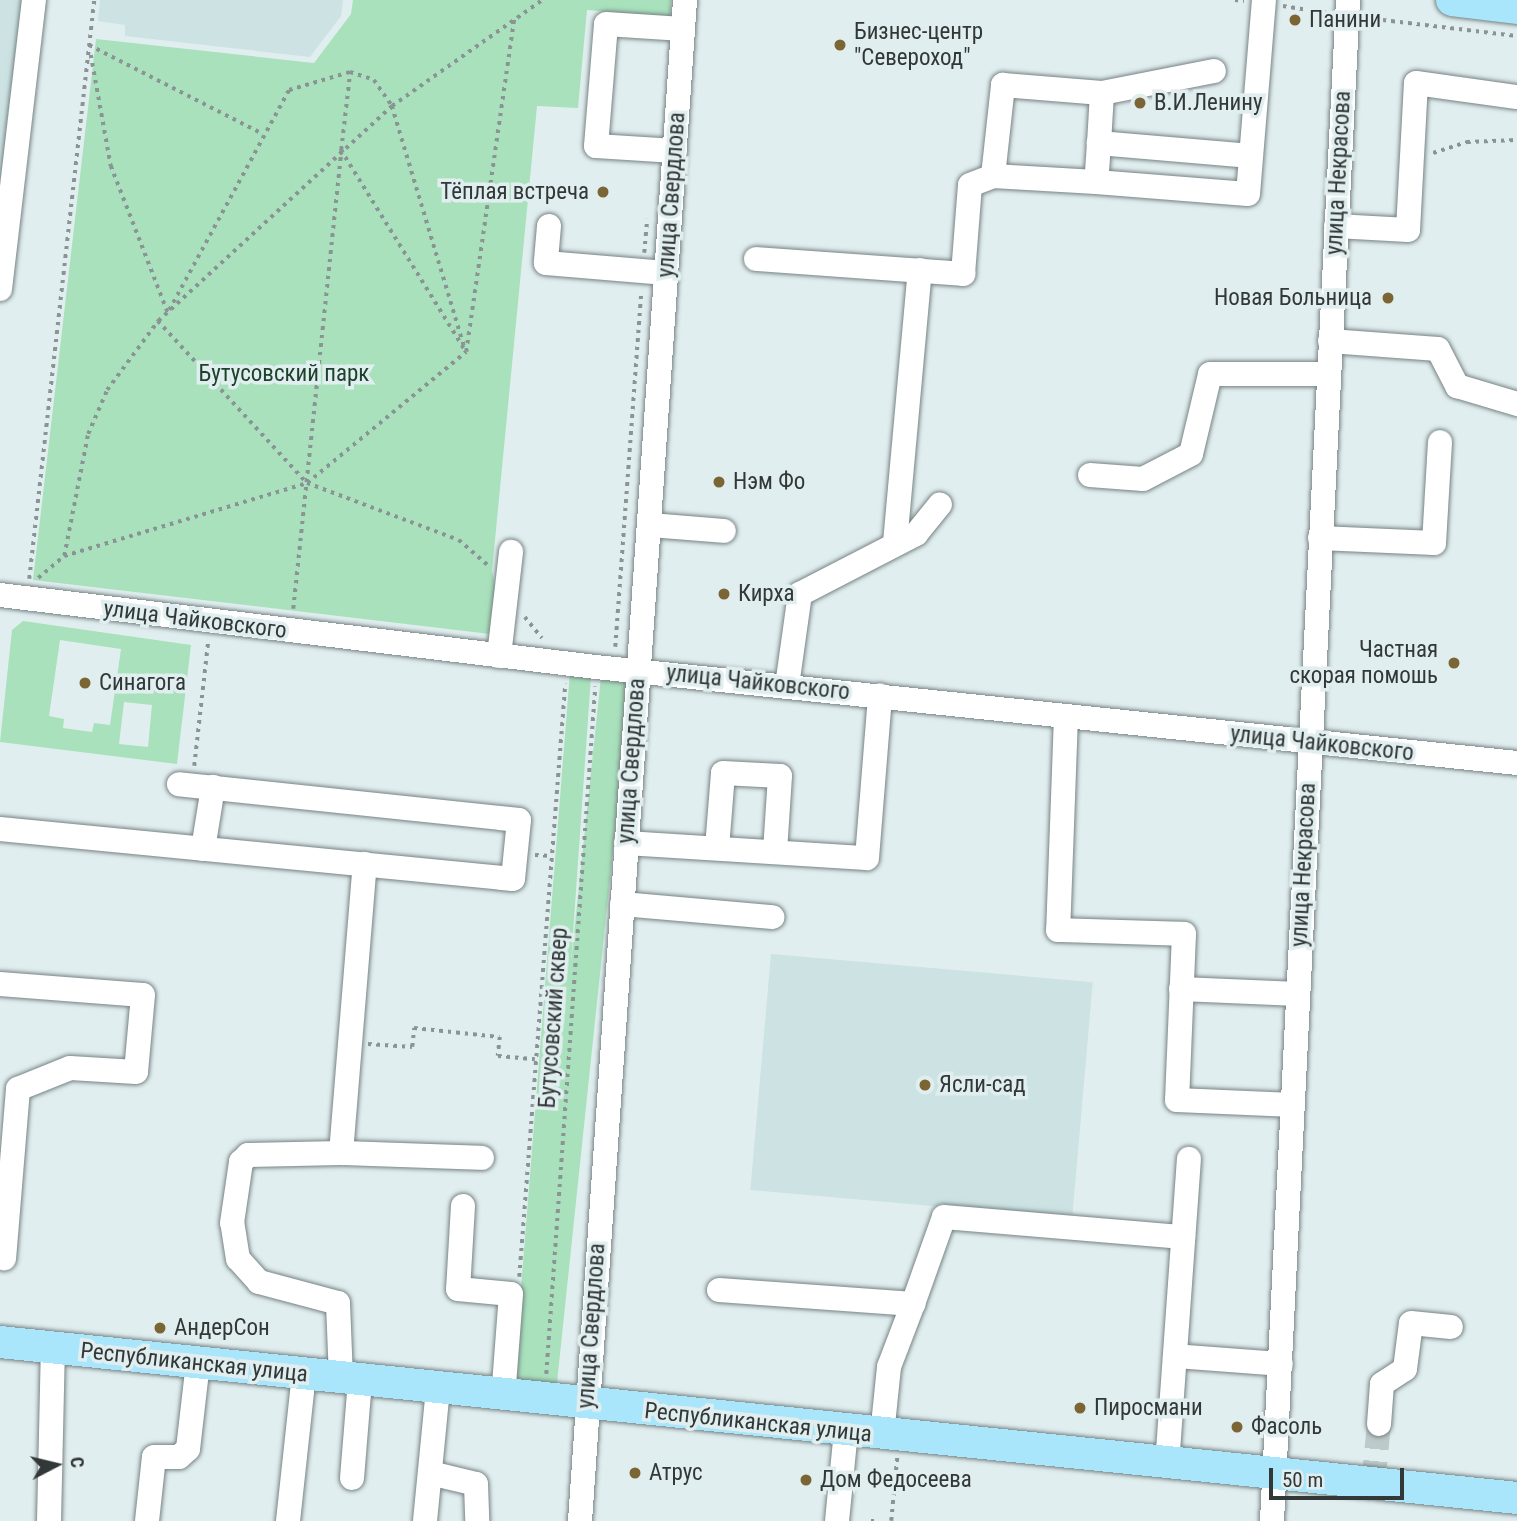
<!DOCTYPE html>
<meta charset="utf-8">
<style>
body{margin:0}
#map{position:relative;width:1517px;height:1521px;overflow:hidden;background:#e1eeef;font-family:"Roboto Condensed",sans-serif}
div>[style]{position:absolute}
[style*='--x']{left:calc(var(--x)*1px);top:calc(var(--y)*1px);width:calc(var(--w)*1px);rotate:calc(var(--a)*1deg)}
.built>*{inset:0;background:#cce2e3;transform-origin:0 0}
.green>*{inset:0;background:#a8e1bb;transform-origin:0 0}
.minor-tunnel>*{height:24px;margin-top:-12px;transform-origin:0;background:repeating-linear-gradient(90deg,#bec9ca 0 24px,transparent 0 36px)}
.path>*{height:3.5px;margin-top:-1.75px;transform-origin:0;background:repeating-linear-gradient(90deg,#8b9495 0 3.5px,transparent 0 8.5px)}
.roads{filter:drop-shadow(0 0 2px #778384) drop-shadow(0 0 2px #778384)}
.minor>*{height:24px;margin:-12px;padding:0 12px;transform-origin:12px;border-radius:12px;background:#fff}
.major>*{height:32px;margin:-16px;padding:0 16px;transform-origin:16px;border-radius:16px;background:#a9e5fb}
.dots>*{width:19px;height:19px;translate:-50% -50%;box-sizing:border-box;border:4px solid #e1eeef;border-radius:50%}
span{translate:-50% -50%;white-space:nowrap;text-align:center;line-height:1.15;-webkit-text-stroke:7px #e1eeef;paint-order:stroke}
.poi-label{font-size:23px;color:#323737}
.left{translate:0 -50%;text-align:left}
.right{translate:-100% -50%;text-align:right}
.street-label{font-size:23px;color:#323737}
.park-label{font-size:23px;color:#1c422b}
.north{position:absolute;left:21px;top:1430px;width:70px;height:70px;-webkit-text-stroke:5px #e1eeef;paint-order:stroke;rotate:83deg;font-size:19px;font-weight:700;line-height:28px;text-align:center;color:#323737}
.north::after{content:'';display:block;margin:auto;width:24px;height:32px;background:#323737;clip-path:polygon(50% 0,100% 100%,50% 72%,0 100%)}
.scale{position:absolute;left:1269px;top:1468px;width:135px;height:32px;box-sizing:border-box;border:4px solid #323737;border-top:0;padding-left:9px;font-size:21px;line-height:24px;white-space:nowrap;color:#323737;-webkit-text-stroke:5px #e1eeef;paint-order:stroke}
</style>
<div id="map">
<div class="built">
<i style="clip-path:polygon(0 0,25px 0,0 209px)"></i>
<i style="clip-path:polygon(100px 0,343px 0,341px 16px,310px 57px,125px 36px,125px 25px,98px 21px)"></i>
<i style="left:771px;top:954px;width:323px;height:237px;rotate:5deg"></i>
</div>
<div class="green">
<i style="clip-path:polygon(353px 0,671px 0,670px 17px,587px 10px,578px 108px,537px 106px,492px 571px,507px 636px,33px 580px,96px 39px,314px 63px,351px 14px)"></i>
<i style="clip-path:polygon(evenodd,23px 621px,191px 645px,177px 764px,0 742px,12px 630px,23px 621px,60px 640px,121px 649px,110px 725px,94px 723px,92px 732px,63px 728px,64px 719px,49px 716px,60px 640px,23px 621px,124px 702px,152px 705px,148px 747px,119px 744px,124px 702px)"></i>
<i style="clip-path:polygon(570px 672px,591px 676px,541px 1392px,513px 1389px)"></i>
<i style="left:601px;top:677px;width:30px;height:718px;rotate:6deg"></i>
</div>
<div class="minor-tunnel">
<i style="--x:1373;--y:1485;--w:61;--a:-84.4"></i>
</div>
<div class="path">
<i style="--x:1235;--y:0;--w:9;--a:6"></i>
<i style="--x:1283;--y:6;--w:45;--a:9"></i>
<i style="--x:1366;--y:18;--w:152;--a:6.8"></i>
<i style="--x:89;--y:45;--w:193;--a:27.1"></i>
<i style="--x:91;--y:55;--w:113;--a:79.8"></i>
<i style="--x:111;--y:166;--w:158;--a:68.8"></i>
<i style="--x:341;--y:150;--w:79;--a:-83.4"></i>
<i style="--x:1433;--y:153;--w:36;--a:-18"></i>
<i style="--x:1467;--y:142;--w:50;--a:-2.3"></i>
<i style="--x:644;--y:253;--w:34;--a:-85"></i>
<i style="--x:169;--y:310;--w:251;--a:-61.4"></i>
<i style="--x:289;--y:90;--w:64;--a:-16.4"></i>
<i style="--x:350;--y:72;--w:25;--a:18"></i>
<i style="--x:374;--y:80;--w:32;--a:55"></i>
<i style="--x:392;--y:106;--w:251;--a:73.3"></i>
<i style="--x:158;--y:321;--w:220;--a:47.4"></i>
<i style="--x:307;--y:483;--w:162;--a:20.6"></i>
<i style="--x:459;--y:540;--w:38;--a:41"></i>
<i style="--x:64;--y:556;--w:254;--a:-16.7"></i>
<i style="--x:307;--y:483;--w:206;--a:-39.5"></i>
<i style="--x:466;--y:352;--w:336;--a:-81.8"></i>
<i style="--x:38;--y:578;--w:34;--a:-40"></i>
<i style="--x:64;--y:556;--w:124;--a:-78.9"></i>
<i style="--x:88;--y:434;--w:48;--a:-66.6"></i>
<i style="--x:107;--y:390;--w:86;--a:-53.5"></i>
<i style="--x:158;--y:321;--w:318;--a:-42.6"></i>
<i style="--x:392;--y:106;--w:184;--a:-35.2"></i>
<i style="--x:29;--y:579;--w:583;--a:-83.59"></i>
<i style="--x:293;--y:609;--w:462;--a:-84"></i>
<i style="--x:341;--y:150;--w:235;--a:58.2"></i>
<i style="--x:525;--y:617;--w:27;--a:51"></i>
<i style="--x:615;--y:647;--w:356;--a:-85.8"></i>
<i style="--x:194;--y:766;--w:126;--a:-83.6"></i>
<i style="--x:535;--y:855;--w:17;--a:3"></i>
<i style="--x:368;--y:1044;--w:44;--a:3.9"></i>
<i style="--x:412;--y:1047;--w:19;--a:-84"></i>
<i style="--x:414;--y:1028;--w:86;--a:6"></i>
<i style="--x:500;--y:1037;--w:19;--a:96"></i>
<i style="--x:498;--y:1056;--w:37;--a:5"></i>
<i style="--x:519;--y:1277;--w:595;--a:-85.56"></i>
<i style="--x:546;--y:1374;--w:689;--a:-85.92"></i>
<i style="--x:871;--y:1521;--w:7;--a:0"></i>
<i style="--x:891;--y:1521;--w:64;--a:-84.6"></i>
</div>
<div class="roads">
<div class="minor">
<i style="--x:1102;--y:93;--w:114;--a:-11.1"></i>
<i style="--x:675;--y:151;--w:79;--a:-176.4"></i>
<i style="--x:596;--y:146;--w:122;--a:-85.3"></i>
<i style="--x:606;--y:24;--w:77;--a:3.7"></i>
<i style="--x:1251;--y:156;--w:153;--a:-175.1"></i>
<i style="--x:1099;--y:143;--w:39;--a:94"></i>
<i style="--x:1096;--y:182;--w:152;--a:4.5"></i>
<i style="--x:1248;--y:194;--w:195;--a:-85.3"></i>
<i style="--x:993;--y:176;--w:92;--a:-83.7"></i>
<i style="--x:1003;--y:85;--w:99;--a:4.6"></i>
<i style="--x:1102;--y:93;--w:50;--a:93.4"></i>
<i style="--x:549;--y:226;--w:37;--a:95"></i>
<i style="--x:546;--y:263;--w:120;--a:4.8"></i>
<i style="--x:1336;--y:226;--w:72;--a:3.2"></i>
<i style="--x:1408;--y:230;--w:147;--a:-86.9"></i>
<i style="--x:1416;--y:83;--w:102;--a:7.9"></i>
<i style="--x:756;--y:259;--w:208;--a:4.1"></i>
<i style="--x:963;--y:274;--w:89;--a:-85.5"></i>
<i style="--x:970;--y:185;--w:25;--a:-21"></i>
<i style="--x:993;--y:176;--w:103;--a:3.3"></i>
<i style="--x:0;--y:289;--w:291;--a:-83.3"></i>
<i style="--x:1330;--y:341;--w:108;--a:4.2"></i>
<i style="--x:1438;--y:349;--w:42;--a:62.8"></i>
<i style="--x:1457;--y:386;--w:63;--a:16.7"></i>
<i style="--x:1090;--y:475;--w:53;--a:4.3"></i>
<i style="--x:1143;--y:479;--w:54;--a:-27.5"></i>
<i style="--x:1191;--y:454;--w:82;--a:-76.6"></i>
<i style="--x:1210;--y:374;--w:119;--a:0"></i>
<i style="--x:650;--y:525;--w:74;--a:4.6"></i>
<i style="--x:1320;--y:538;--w:114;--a:2.5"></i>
<i style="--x:1434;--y:543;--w:101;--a:-86.6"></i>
<i style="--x:895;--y:543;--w:274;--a:-84.8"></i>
<i style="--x:0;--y:595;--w:600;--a:6.89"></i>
<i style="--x:596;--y:667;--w:926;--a:5.95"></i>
<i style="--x:499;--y:656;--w:105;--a:-83.4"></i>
<i style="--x:787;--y:686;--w:93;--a:-82"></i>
<i style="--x:800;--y:594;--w:131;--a:-27.3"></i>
<i style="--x:916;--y:534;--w:38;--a:-51"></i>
<i style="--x:1066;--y:716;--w:214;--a:92.1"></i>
<i style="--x:1058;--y:930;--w:126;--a:1.8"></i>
<i style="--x:1184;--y:934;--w:166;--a:92.4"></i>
<i style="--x:1177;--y:1100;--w:116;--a:2.5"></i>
<i style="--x:0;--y:829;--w:515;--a:5.57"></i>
<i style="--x:513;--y:879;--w:59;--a:-84.2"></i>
<i style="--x:519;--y:820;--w:342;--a:-174"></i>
<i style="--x:626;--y:843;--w:241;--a:3.6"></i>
<i style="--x:867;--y:858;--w:163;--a:-85.4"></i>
<i style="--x:717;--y:848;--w:75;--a:-85.4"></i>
<i style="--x:723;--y:773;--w:57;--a:3"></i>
<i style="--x:780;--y:776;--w:76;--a:93.8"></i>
<i style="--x:203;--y:849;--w:63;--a:-80.8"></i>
<i style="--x:622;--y:904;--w:151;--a:5"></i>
<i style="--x:0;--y:984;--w:143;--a:4.4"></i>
<i style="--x:143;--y:995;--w:77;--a:95.2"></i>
<i style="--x:136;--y:1072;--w:66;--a:-176.5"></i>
<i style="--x:70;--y:1068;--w:56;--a:158"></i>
<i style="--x:18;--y:1089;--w:170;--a:94.7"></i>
<i style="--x:1181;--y:989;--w:117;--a:2.4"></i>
<i style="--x:341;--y:1153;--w:141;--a:2"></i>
<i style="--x:463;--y:1206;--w:83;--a:93.4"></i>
<i style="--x:458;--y:1289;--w:53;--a:5.4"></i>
<i style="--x:511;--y:1294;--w:103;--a:94.4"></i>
<i style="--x:719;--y:1290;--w:195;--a:4.1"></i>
<i style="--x:913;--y:1304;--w:67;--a:110.9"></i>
<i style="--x:889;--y:1367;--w:68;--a:95.9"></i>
<i style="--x:913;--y:1304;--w:92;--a:-70.4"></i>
<i style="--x:944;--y:1217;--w:240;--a:4.8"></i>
<i style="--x:1175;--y:1356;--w:106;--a:4.3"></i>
<i style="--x:341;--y:1378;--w:75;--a:-92.3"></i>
<i style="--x:338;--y:1303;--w:82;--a:-165.1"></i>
<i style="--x:259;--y:1282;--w:31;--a:-132"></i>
<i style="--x:238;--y:1259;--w:36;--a:-99"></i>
<i style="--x:232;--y:1223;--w:62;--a:-81.6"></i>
<i style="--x:241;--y:1162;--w:10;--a:-45"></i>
<i style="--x:248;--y:1155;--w:93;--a:-1.2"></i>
<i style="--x:341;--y:1153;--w:290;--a:-85.3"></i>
<i style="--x:1379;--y:1424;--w:40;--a:-85.7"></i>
<i style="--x:1382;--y:1384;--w:27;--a:-33"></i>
<i style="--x:1405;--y:1369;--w:46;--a:-82.6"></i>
<i style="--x:1411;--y:1323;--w:40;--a:5.7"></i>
<i style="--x:1167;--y:1465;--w:307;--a:-85.9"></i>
<i style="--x:430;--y:1473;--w:47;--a:13.4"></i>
<i style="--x:476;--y:1484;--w:37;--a:88"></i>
<i style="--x:352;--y:1478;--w:98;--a:-85.3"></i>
<i style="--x:49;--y:1521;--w:173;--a:-88.7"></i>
<i style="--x:147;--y:1521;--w:64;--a:-83.8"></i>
<i style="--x:154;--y:1457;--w:25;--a:0"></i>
<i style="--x:179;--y:1457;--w:12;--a:-42"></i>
<i style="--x:188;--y:1449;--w:87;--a:-83.4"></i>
<i style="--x:288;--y:1521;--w:148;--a:-83.8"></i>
<i style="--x:425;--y:1521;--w:133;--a:-84.4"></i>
<i style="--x:580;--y:1521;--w:1525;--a:-86.05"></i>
<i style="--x:837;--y:1521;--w:90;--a:-84.3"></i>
<i style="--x:1272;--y:1521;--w:1523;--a:-87.14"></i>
</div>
<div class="major">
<i style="--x:1452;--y:0;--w:65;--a:7"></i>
<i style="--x:0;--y:1342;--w:1525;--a:5.87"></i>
</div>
</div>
<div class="dots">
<i style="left:1295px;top:20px;background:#7b6534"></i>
<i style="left:840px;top:45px;background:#7b6534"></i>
<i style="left:1140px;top:103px;background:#7b6534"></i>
<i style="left:603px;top:192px;background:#7b6534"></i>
<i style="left:1388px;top:298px;background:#7b6534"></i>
<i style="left:719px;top:482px;background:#7b6534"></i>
<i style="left:724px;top:594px;background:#7b6534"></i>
<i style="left:1454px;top:663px;background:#7b6534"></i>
<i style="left:85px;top:683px;background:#7b6534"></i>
<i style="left:925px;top:1085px;background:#7b6534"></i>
<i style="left:160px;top:1328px;background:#7b6534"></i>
<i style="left:1080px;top:1408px;background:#7b6534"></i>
<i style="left:1237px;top:1427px;background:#7b6534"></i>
<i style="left:635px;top:1473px;background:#7b6534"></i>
<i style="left:806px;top:1480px;background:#7b6534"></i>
</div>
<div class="poi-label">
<span class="left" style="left:1309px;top:20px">Панини</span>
<span class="left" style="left:854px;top:45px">Бизнес-центр<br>"Североход"</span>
<span class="left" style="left:1154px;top:103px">В.И.Ленину</span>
<span class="right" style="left:589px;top:192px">Тёплая встреча</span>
<span class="right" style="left:1372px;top:298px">Новая Больница</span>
<span class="left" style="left:733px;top:482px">Нэм Фо</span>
<span class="left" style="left:738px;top:594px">Кирха</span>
<span class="right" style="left:1438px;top:663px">Частная<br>скорая помошь</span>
<span class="left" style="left:99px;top:683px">Синагога</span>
<span class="left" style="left:939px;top:1085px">Ясли-сад</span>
<span class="left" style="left:174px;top:1328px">АндерСон</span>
<span class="left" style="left:1094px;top:1408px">Пиросмани</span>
<span class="left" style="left:1251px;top:1427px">Фасоль</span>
<span class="left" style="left:649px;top:1473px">Атрус</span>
<span class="left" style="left:820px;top:1480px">Дом Федосеева</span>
</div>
<div class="street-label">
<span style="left:1339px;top:173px;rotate:-87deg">улица Некрасова</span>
<span style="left:672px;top:195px;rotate:-86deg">улица Свердлова</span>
<span style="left:195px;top:620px;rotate:7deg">улица Чайковского</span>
<span style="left:758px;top:683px;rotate:6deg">улица Чайковского</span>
<span style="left:1322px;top:744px;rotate:6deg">улица Чайковского</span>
<span style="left:632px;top:761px;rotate:-86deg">улица Свердлова</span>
<span style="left:1304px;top:865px;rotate:-87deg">улица Некрасова</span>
<span style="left:554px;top:1018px;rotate:-86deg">Бутусовский сквер</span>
<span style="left:592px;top:1326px;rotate:-86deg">улица Свердлова</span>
<span style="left:194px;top:1363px;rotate:6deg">Республиканская улица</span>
<span style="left:758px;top:1423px;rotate:6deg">Республиканская улица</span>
</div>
<div class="park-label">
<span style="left:284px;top:374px">Бутусовский парк</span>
</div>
<div class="north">С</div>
<div class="scale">50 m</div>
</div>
